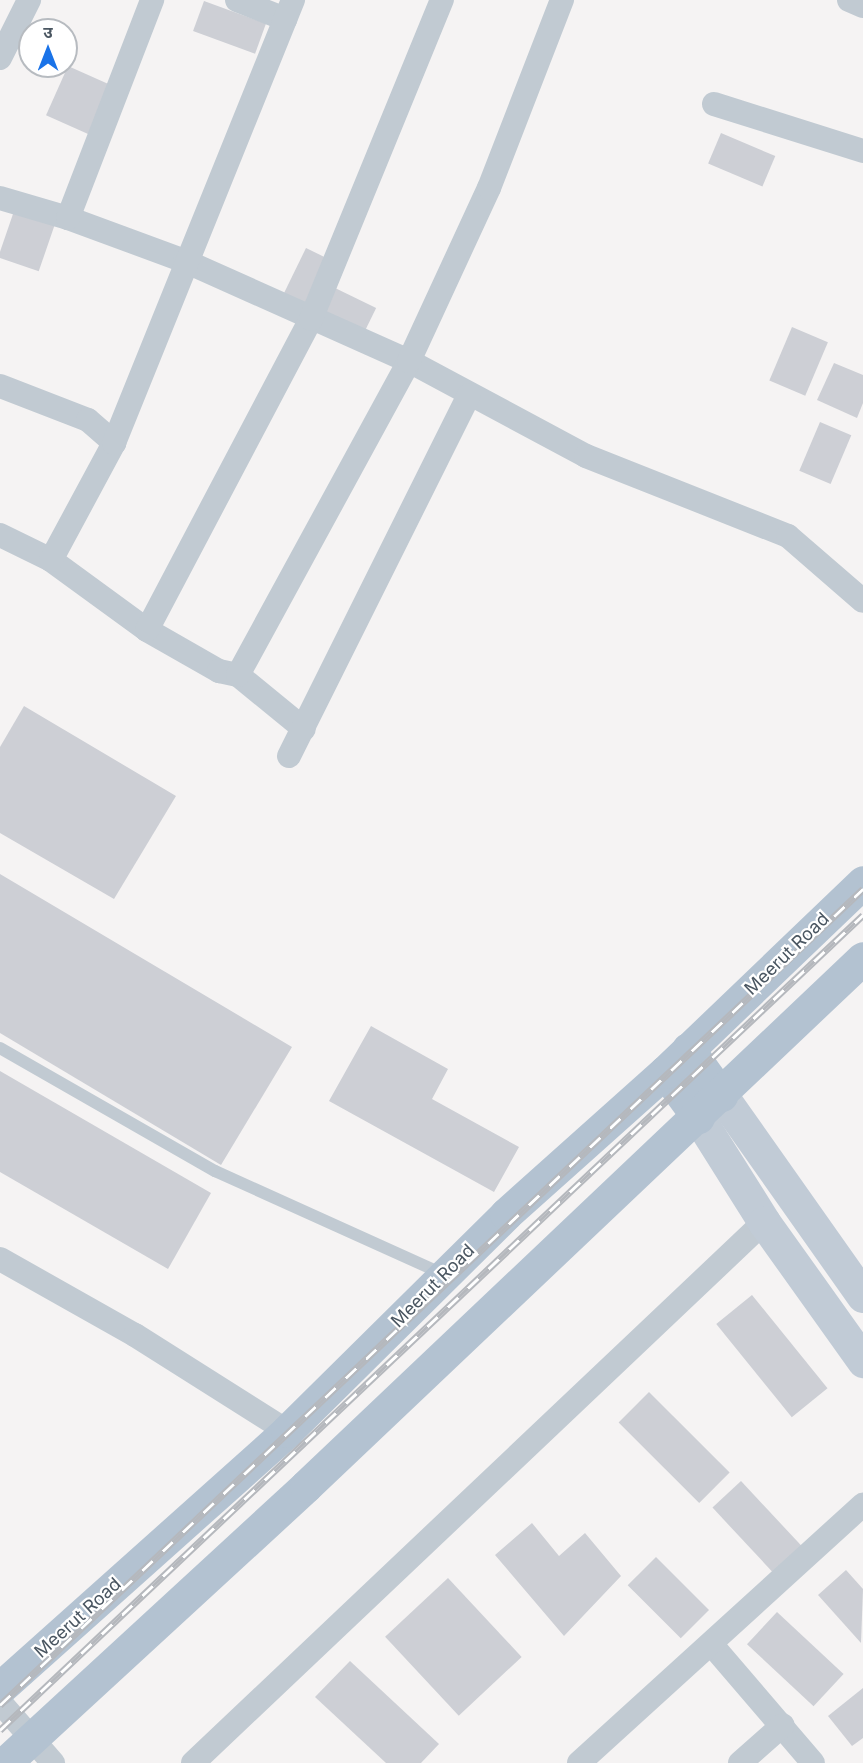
<!DOCTYPE html>
<meta charset="utf-8">
<style>
body{margin:0}
#map{position:relative;width:863px;height:1763px;overflow:hidden;background:#f5f3f3;font-family:Inter,"Noto Sans Devanagari",sans-serif}
div>[style]{position:absolute}
[style*='--x']{left:calc(var(--x)*1px);top:calc(var(--y)*1px);width:calc(var(--w)*1px);rotate:calc(var(--a)*1deg)}
.building>*{inset:0;background:#cdcfd5;transform-origin:0 0}
.lane>*{height:12px;margin:-6px;padding:0 6px;transform-origin:6px;border-radius:6px;background:#c1cad2}
.street>*{height:24px;margin:-12px;padding:0 12px;transform-origin:12px;border-radius:12px;background:#c1cad2}
.secondary>*{height:33px;margin:-16.5px;padding:0 16.5px;transform-origin:16.5px;border-radius:16.5px;background:#c1cbd6}
.primary>*{height:33px;margin:-16.5px;padding:0 16.5px;transform-origin:16.5px;border-radius:16.5px;background:#b3c2d1}
.rail>*{height:7px;margin-top:-3.5px;transform-origin:0;background:repeating-linear-gradient(90deg,#fff 0 14px,#b5b8bd 0 28px);box-sizing:border-box;border-block:2px solid #b5b8bd}
span{translate:-50% -50%;white-space:nowrap;text-align:center;line-height:1.15;-webkit-text-stroke:4.5px #fff;paint-order:stroke}
.street-label{font-size:18px;color:#4a5661}
.north{position:absolute;left:18px;top:18px;width:60px;height:60px;box-sizing:border-box;background:#fff;border:2px solid #b7bbc0;border-radius:50%;rotate:0deg;font-size:16px;font-weight:700;line-height:24px;text-align:center;color:#4a5661}
.north::after{content:'';display:block;margin:auto;width:21px;height:27px;background:#1a73e8;clip-path:polygon(50% 0,100% 100%,50% 72%,0 100%)}
</style>
<div id="map">
<div class="building">
<i style="left:204px;top:1px;width:66px;height:32px;rotate:20deg"></i>
<i style="left:68px;top:66px;width:46px;height:54px;rotate:24deg"></i>
<i style="left:721px;top:133px;width:59px;height:33px;rotate:23deg"></i>
<i style="left:14px;top:211px;width:43px;height:49px;rotate:19deg"></i>
<i style="left:306px;top:248px;width:30px;height:52px;rotate:26deg"></i>
<i style="left:333px;top:287px;width:48px;height:29px;rotate:26deg"></i>
<i style="left:792px;top:327px;width:39px;height:58px;rotate:23deg"></i>
<i style="clip-path:polygon(834px 363px,863px 375px,863px 403px,857px 418px,817px 400px)"></i>
<i style="left:820px;top:422px;width:34px;height:53px;rotate:23deg"></i>
<i style="clip-path:polygon(24px 706px,176px 796px,114px 899px,0 833px,0 747px)"></i>
<i style="clip-path:polygon(0 874px,292px 1047px,221px 1165px,0 1033px)"></i>
<i style="clip-path:polygon(371px 1026px,448px 1069px,432px 1099px,519px 1147px,494px 1192px,329px 1101px)"></i>
<i style="clip-path:polygon(0 1071px,211px 1193px,168px 1269px,0 1172px)"></i>
<i style="left:752px;top:1295px;width:120px;height:46px;rotate:51deg"></i>
<i style="left:649px;top:1392px;width:114px;height:43px;rotate:45deg"></i>
<i style="left:741px;top:1481px;width:91px;height:39px;rotate:47deg"></i>
<i style="clip-path:polygon(532px 1523px,559px 1556px,585px 1533px,621px 1576px,564px 1636px,495px 1555px)"></i>
<i style="left:656px;top:1557px;width:75px;height:40px;rotate:45deg"></i>
<i style="clip-path:polygon(846px 1570px,863px 1589px,861px 1643px,818px 1595px)"></i>
<i style="left:448px;top:1578px;width:108px;height:86px;rotate:47deg"></i>
<i style="left:777px;top:1612px;width:91px;height:44px;rotate:43deg"></i>
<i style="clip-path:polygon(350px 1661px,439px 1744px,421px 1763px,386px 1763px,315px 1697px)"></i>
<i style="clip-path:polygon(863px 1688px,863px 1738px,852px 1746px,828px 1716px)"></i>
</div>
<div class="lane">
<i style="--x:0;--y:1048;--w:248;--a:29.8"></i>
<i style="--x:215;--y:1171;--w:250;--a:24.3"></i>
</div>
<div class="street">
<i style="--x:237;--y:0;--w:52;--a:21.6"></i>
<i style="--x:849;--y:0;--w:15;--a:23"></i>
<i style="--x:0;--y:58;--w:65;--a:-63.4"></i>
<i style="--x:714;--y:104;--w:156;--a:17.5"></i>
<i style="--x:0;--y:198;--w:71;--a:16.4"></i>
<i style="--x:68;--y:218;--w:125;--a:20.2"></i>
<i style="--x:185;--y:261;--w:245;--a:24.1"></i>
<i style="--x:409;--y:361;--w:201;--a:28.2"></i>
<i style="--x:586;--y:456;--w:217;--a:21.6"></i>
<i style="--x:788;--y:536;--w:99;--a:40.9"></i>
<i style="--x:68;--y:218;--w:234;--a:-68.9"></i>
<i style="--x:0;--y:386;--w:94;--a:21.1"></i>
<i style="--x:88;--y:420;--w:35;--a:41"></i>
<i style="--x:0;--y:535;--w:57;--a:26.1"></i>
<i style="--x:51;--y:560;--w:119;--a:36.1"></i>
<i style="--x:147;--y:630;--w:83;--a:29.7"></i>
<i style="--x:219;--y:671;--w:19;--a:12"></i>
<i style="--x:238;--y:675;--w:85;--a:39.3"></i>
<i style="--x:51;--y:560;--w:133;--a:-61.7"></i>
<i style="--x:114;--y:443;--w:478;--a:-68"></i>
<i style="--x:147;--y:630;--w:352;--a:-62.2"></i>
<i style="--x:311;--y:319;--w:345;--a:-67.7"></i>
<i style="--x:238;--y:675;--w:358;--a:-61.4"></i>
<i style="--x:409;--y:361;--w:191;--a:-65.2"></i>
<i style="--x:489;--y:188;--w:202;--a:-68.8"></i>
<i style="--x:289;--y:756;--w:403;--a:-63.5"></i>
<i style="--x:0;--y:1259;--w:155;--a:29.4"></i>
<i style="--x:135;--y:1335;--w:180;--a:32.3"></i>
<i style="--x:712;--y:1645;--w:155;--a:49.4"></i>
<i style="--x:0;--y:1702;--w:81;--a:49"></i>
<i style="--x:193;--y:1763;--w:787;--a:-43.45"></i>
<i style="--x:579;--y:1763;--w:384;--a:-42.3"></i>
<i style="--x:740;--y:1763;--w:57;--a:-41.5"></i>
</div>
<div class="secondary">
<i style="--x:721;--y:1095;--w:246;--a:54.8"></i>
<i style="--x:698;--y:1117;--w:124;--a:57.8"></i>
<i style="--x:764;--y:1222;--w:171;--a:54.5"></i>
</div>
<div class="primary">
<i style="--x:688;--y:1049;--w:57;--a:54.3"></i>
<i style="--x:665;--y:1072;--w:56;--a:53.7"></i>
<i style="--x:0;--y:1688;--w:385;--a:-41.8"></i>
<i style="--x:287;--y:1431;--w:308;--a:-44.7"></i>
<i style="--x:506;--y:1214;--w:213;--a:-41.8"></i>
<i style="--x:665;--y:1072;--w:274;--a:-43.8"></i>
<i style="--x:5;--y:1763;--w:409;--a:-42.6"></i>
<i style="--x:306;--y:1486;--w:767;--a:-43.47"></i>
</div>
<div class="rail">
<i style="--x:0;--y:1705;--w:1188;--a:-43.4"></i>
<i style="--x:0;--y:1730;--w:1187;--a:-43.36"></i>
</div>
<div class="street-label">
<span style="left:787px;top:954px;rotate:-44deg">Meerut Road</span>
<span style="left:433px;top:1286px;rotate:-45deg">Meerut Road</span>
<span style="left:78px;top:1618px;rotate:-42deg">Meerut Road</span>
</div>
<div class="north">उ</div>
</div>
